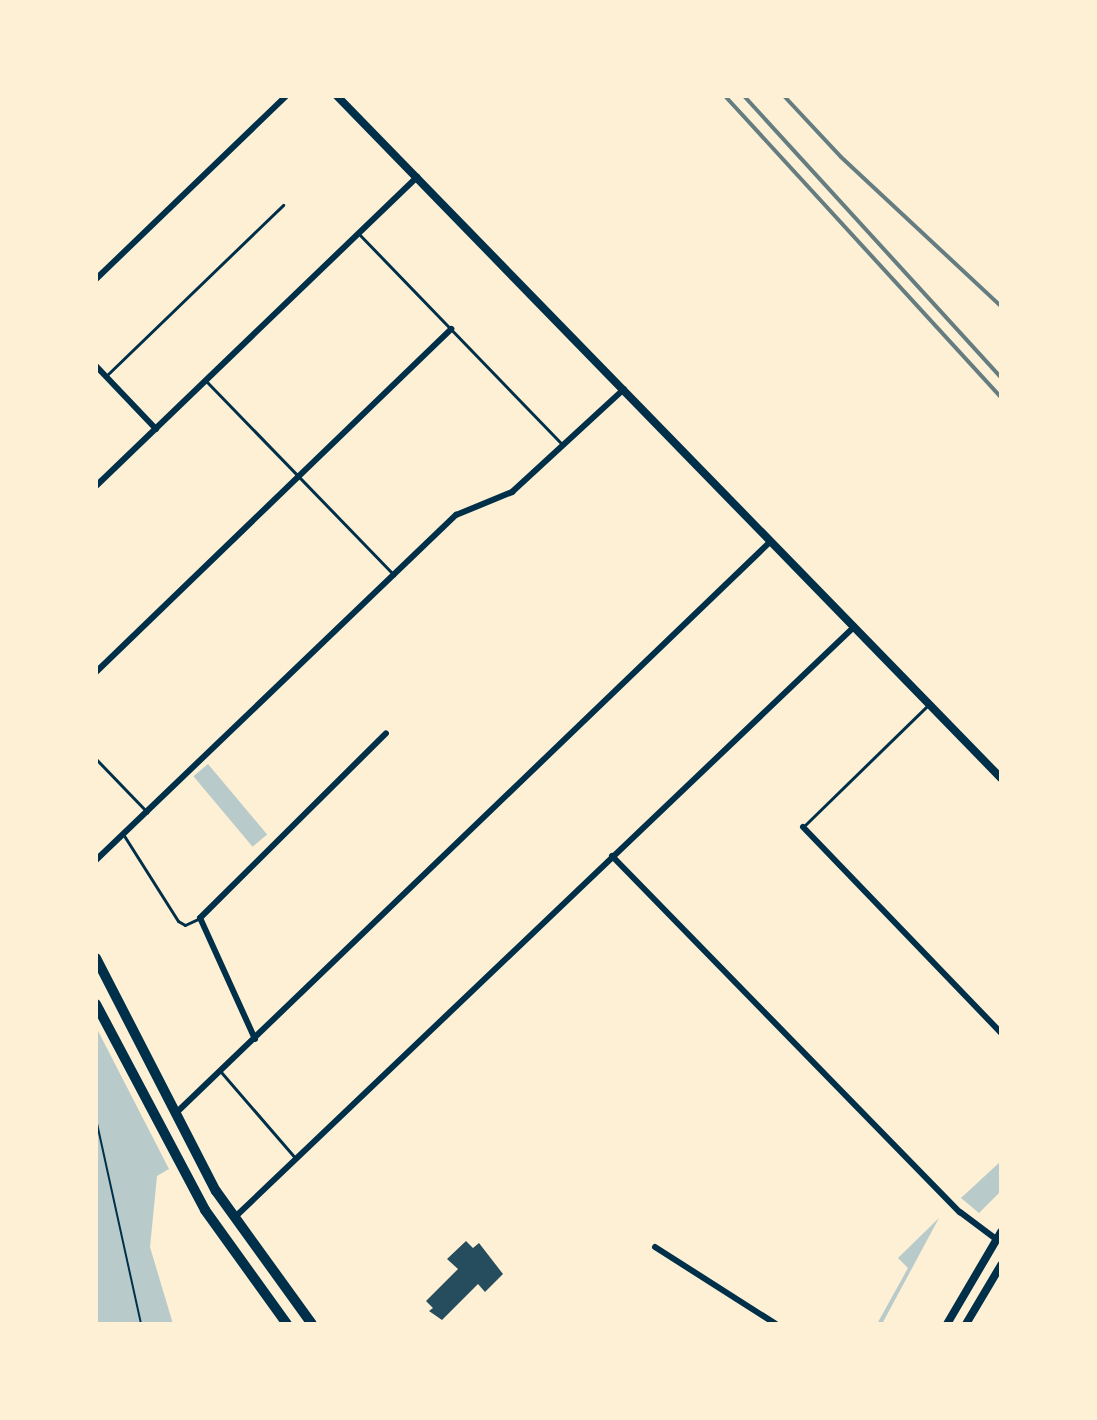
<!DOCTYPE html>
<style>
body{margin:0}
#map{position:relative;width:1097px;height:1420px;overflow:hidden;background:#fdf0d5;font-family:Ubuntu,sans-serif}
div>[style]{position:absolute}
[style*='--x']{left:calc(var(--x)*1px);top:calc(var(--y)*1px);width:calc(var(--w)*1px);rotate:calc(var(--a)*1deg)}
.green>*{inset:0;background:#b9caca;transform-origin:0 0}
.building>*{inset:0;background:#264d5e}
.path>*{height:2px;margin:-1px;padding:0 1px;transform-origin:1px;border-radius:1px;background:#003049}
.service>*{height:3px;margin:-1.5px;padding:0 1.5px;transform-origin:1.5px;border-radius:1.5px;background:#003049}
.minor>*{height:6px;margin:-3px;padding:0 3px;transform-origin:3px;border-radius:3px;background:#003049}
.secondary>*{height:8px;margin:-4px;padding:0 4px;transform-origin:4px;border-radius:4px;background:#003049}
.trunk>*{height:10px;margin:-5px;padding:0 5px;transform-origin:5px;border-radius:5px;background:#003049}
.rail>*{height:4px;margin:-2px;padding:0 2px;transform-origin:2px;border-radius:2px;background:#657d81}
span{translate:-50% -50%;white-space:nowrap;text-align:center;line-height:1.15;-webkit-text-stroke:8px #fdf0d5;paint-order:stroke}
.frame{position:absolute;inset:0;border:98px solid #fdf0d5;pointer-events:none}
</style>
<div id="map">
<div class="green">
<i style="left:208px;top:764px;width:92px;height:19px;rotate:50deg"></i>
<i style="clip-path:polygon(96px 1027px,169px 1169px,157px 1176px,150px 1247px,173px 1324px,96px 1324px)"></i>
<i style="clip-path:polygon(1001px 1161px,1001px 1191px,979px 1213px,961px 1198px)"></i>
<i style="clip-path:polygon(939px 1218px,882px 1324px,877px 1324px,908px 1268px,898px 1258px)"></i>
</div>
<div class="building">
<i style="clip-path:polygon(466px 1241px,473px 1248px,479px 1243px,503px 1274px,485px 1292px,478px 1284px,442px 1320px,429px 1311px,433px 1308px,426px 1301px,458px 1269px,447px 1259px)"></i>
</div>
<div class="path">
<i style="--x:96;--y:1119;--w:210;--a:77.6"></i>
</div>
<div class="service">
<i style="--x:358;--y:233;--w:292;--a:46"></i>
<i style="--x:107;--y:375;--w:245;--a:-44"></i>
<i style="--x:207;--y:382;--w:269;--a:45.9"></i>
<i style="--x:96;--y:759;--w:74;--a:46.1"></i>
<i style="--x:803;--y:827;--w:176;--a:-44.3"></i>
<i style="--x:123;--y:834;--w:103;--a:57.7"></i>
<i style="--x:178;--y:921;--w:8;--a:30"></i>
<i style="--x:185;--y:925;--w:17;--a:-25"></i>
<i style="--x:221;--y:1072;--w:115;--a:49.2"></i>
</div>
<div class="minor">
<i style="--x:96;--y:279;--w:264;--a:-43.9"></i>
<i style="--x:96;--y:366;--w:87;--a:46.4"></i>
<i style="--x:96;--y:486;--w:446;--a:-43.9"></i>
<i style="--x:96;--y:672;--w:494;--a:-44"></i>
<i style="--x:803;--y:827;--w:286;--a:46.1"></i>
<i style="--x:612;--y:856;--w:498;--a:45.7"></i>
<i style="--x:960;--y:1212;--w:45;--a:36.9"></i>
<i style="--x:96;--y:860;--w:499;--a:-43.8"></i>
<i style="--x:456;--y:515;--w:61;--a:-22.3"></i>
<i style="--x:512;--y:492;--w:152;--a:-42.6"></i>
<i style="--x:255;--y:1039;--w:133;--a:-114.4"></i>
<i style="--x:200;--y:918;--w:262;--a:-44.8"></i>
<i style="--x:176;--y:1113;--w:824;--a:-43.87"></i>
<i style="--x:234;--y:1218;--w:857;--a:-43.63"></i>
<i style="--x:655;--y:1247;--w:143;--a:32.5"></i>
</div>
<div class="secondary">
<i style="--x:337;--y:96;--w:952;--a:45.77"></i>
<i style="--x:947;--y:1324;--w:107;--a:-59.6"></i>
<i style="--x:966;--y:1324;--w:69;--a:-59.3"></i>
</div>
<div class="trunk">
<i style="--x:96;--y:958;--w:262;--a:62.8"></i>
<i style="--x:216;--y:1191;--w:164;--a:54.2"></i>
<i style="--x:96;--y:1004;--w:233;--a:62.1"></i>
<i style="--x:205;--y:1210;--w:140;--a:54.3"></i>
</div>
<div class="rail">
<i style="--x:725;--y:96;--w:408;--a:47.5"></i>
<i style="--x:744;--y:96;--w:381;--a:47.6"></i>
<i style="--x:784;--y:96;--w:83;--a:46.9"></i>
<i style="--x:841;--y:157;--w:219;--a:43"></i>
</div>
<div class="frame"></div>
</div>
